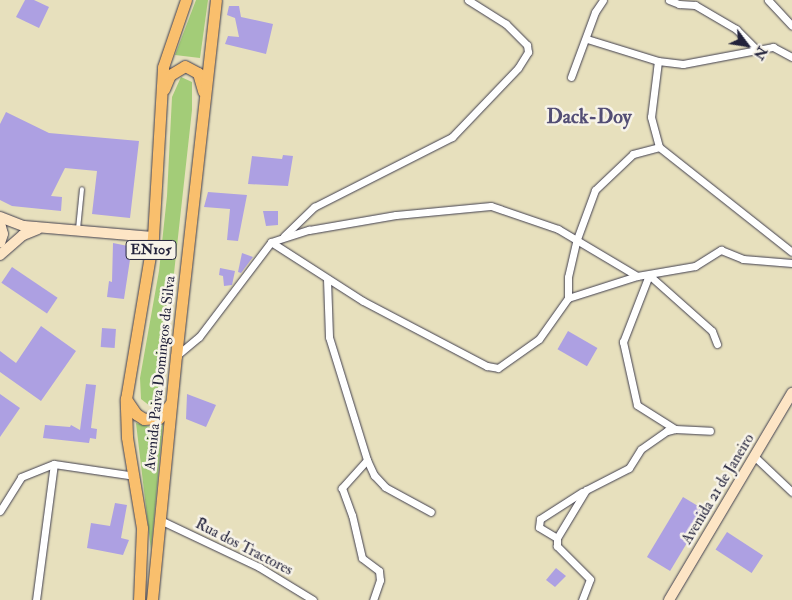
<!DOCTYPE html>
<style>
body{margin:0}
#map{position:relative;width:792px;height:600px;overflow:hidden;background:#e7e0bd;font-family:"IM FELL Double Pica",serif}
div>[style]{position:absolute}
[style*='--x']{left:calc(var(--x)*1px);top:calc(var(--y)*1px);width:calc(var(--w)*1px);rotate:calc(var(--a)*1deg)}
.green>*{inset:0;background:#a3cc78}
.building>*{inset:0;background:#ada0e2;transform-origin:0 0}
.roads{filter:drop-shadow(0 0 1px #403e4e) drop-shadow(0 0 1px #403e4e)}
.lane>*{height:4px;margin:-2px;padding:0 2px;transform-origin:2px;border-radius:2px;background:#fff}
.street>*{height:7px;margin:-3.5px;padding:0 3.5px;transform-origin:3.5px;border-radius:3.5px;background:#fff}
.secondary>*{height:10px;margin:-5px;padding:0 5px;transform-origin:5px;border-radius:5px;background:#fde5c5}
.primary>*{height:11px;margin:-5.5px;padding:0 5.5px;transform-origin:5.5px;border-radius:5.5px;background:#f9bf6d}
span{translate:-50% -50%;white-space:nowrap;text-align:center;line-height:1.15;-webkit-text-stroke:5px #f7f3e8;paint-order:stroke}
.shield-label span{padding:1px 4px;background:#f7f3e8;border:1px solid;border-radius:4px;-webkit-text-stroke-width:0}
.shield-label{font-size:14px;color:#22223b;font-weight:700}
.street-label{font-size:15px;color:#22223b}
.district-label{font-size:20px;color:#534e75;font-weight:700}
.north{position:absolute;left:722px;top:20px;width:50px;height:50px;-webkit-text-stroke:4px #f7f3e8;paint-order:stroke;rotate:121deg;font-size:14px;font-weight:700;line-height:20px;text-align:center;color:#22223b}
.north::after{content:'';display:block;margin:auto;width:18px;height:22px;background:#22223b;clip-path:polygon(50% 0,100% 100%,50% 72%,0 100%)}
</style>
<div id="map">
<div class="green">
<i style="clip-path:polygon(196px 0,208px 0,200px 58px,175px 55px)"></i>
<i style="clip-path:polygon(181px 77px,192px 82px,192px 110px,161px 391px,150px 406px,141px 399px,140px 378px,159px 271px,167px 196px,172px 97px)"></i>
<i style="clip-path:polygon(136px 423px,150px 427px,163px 424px,151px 550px)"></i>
</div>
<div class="building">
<i style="clip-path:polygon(25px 0,34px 0,49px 7px,39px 28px,16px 17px)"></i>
<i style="clip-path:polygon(229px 6px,239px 6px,241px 17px,273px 24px,266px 54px,225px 44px,228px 36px,239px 37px,235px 18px,227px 15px)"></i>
<i style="clip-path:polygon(6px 112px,49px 133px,139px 141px,130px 218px,92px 214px,97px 171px,65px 168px,51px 196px,62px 197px,61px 211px,12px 206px,0 200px,0 124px)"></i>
<i style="clip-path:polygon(283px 155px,293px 156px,288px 186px,248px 184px,252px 156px,282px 159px)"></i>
<i style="clip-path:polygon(208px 192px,247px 195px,238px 241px,227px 240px,230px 209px,204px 207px)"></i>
<i style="clip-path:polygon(263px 211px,278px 211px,278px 225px,266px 226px)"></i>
<i style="clip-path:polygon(113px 243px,128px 246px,131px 253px,124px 299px,107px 297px,109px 281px,112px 282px)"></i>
<i style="clip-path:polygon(242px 253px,253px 257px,241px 273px,238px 272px)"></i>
<i style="left:12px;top:267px;width:55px;height:19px;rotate:34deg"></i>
<i style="clip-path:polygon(220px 268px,235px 271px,232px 285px,224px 286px,223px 276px,219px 275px)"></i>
<i style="clip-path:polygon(41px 326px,76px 351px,41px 401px,0 372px,0 351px,16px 363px)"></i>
<i style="left:102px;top:328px;width:14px;height:19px;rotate:4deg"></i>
<i style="left:568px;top:331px;width:34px;height:21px;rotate:30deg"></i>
<i style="clip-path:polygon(86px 384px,96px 385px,91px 428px,97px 429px,96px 439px,90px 438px,89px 443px,43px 438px,45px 425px,70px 427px,71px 425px,80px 430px)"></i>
<i style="clip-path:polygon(0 394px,20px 408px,0 437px)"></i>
<i style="clip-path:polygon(187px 394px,216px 405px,206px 427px,186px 419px)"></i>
<i style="left:683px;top:497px;width:27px;height:70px;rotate:31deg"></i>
<i style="clip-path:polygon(115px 503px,127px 505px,121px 538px,129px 540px,123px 555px,87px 548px,91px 523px,110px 526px)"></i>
<i style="left:727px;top:532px;width:43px;height:21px;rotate:33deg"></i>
<i style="clip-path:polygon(556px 568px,566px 576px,555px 587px,546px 580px)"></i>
</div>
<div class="roads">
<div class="lane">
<i style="--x:78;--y:229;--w:40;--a:-84.3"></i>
</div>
<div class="street">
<i style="--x:669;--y:0;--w:11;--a:22"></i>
<i style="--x:679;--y:4;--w:16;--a:4"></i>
<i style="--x:695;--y:5;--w:48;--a:30.3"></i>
<i style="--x:736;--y:29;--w:30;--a:45"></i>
<i style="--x:768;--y:0;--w:35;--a:47"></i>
<i style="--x:587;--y:39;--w:74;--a:17.2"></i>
<i style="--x:658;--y:61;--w:25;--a:7"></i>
<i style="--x:683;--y:64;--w:92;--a:-10.7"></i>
<i style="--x:773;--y:47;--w:21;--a:28"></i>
<i style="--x:658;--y:61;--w:56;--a:97.1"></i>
<i style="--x:651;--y:117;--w:31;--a:75"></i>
<i style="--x:659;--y:147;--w:169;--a:38.3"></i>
<i style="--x:571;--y:77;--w:69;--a:-69.7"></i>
<i style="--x:595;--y:12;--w:14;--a:-56"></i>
<i style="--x:284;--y:236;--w:42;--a:-44"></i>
<i style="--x:314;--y:207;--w:155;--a:-26.9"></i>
<i style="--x:452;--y:137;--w:95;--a:-46.3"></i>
<i style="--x:518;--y:68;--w:19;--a:-58"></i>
<i style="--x:528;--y:52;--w:7;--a:-98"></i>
<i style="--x:527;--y:45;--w:30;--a:-135"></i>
<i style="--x:506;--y:24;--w:45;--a:-147.7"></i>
<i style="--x:271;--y:242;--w:109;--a:32.7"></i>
<i style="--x:363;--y:301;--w:140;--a:27.7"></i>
<i style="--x:487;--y:366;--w:11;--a:10"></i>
<i style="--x:498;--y:368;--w:50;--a:-35.3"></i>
<i style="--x:539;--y:339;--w:50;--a:-54.7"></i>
<i style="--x:568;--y:298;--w:72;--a:-17.7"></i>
<i style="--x:327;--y:279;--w:58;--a:88"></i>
<i style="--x:329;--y:337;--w:129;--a:72.8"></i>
<i style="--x:367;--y:460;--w:17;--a:65"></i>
<i style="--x:374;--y:475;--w:16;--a:47"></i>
<i style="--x:385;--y:487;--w:52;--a:28.5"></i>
<i style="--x:568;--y:298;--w:21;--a:-90"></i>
<i style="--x:568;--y:277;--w:39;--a:-77"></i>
<i style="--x:577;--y:239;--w:52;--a:-69.8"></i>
<i style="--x:595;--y:190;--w:52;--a:-43.5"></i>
<i style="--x:633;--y:154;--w:27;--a:-15"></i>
<i style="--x:176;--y:356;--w:30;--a:-40"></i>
<i style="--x:199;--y:337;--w:119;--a:-52.8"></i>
<i style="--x:271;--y:242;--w:40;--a:-18"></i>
<i style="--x:309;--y:230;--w:88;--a:-9.8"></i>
<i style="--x:396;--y:215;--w:95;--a:-5.4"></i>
<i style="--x:491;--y:206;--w:71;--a:18.9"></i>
<i style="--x:558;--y:229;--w:92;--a:30.7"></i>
<i style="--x:637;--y:276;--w:59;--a:-9.8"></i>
<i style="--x:695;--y:266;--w:31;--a:-32"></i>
<i style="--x:721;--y:250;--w:24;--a:22"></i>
<i style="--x:743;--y:259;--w:49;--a:4.7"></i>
<i style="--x:675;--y:429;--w:45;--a:-147.7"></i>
<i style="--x:637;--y:405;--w:65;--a:-102.5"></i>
<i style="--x:623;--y:342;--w:72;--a:-68.8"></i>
<i style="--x:649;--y:275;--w:84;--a:41.6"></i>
<i style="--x:712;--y:331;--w:14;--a:69"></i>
<i style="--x:755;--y:457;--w:51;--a:43.4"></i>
<i style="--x:367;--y:460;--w:38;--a:132"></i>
<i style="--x:342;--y:488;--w:29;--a:70"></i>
<i style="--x:352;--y:515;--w:44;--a:76.9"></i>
<i style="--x:362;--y:558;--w:21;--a:37"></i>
<i style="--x:379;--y:571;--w:9;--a:84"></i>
<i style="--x:380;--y:580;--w:21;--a:109"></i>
<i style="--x:0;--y:511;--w:40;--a:-58"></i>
<i style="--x:21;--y:477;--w:35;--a:-22"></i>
<i style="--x:54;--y:464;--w:82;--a:8.4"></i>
<i style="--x:160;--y:520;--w:110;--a:25.4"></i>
<i style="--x:259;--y:567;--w:63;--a:31.4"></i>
<i style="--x:557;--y:538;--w:21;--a:-149"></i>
<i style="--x:539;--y:527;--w:8;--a:-83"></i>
<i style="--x:540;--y:519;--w:50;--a:-32.7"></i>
<i style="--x:36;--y:600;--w:137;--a:-82.5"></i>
<i style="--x:582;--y:600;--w:22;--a:-69"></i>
<i style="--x:590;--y:579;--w:47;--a:-135"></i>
<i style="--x:557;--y:546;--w:8;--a:-90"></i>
<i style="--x:557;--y:538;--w:56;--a:-58.9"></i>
<i style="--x:586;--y:490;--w:48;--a:-27.1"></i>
<i style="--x:629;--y:468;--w:22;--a:-58"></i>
<i style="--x:641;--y:449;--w:32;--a:-35"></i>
<i style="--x:667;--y:431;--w:8;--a:-14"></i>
<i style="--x:675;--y:429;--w:35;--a:3"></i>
</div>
<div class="secondary">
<i style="--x:0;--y:217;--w:26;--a:21"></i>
<i style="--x:24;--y:226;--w:129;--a:4.9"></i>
<i style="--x:0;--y:223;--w:11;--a:75"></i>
<i style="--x:3;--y:234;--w:9;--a:108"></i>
<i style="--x:0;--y:255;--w:30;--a:-41"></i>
<i style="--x:23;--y:235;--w:16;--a:-22"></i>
<i style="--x:669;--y:600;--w:241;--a:-59.3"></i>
</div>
<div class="primary">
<i style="--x:164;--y:89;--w:15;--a:-67"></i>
<i style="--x:170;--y:75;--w:17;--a:-31"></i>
<i style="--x:185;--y:66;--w:15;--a:28"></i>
<i style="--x:198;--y:73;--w:19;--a:74"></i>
<i style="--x:126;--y:399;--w:18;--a:56"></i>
<i style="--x:136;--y:414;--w:9;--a:32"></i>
<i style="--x:144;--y:419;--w:15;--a:-4"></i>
<i style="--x:159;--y:418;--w:19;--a:-51"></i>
<i style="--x:139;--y:600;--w:72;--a:-87.6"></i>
<i style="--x:142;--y:528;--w:92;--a:-99.4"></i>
<i style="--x:127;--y:437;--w:38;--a:-92"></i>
<i style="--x:126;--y:399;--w:164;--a:-80.5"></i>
<i style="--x:153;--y:237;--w:170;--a:-86.6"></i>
<i style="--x:163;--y:67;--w:71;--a:-71.1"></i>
<i style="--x:152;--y:600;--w:245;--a:-84.4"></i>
<i style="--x:176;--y:356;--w:358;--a:-83.6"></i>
</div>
</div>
<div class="shield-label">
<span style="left:151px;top:250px">EN105</span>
</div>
<div class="street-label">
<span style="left:160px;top:373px;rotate:-84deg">Avenida Paiva Domingos da Silva</span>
<span style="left:718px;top:489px;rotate:-59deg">Avenida 21 de Janeiro</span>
<span style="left:244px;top:547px;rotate:27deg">Rua dos Tractores</span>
</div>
<div class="district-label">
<span style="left:589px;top:116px">Dack-Doy</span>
</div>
<div class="north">N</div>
</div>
